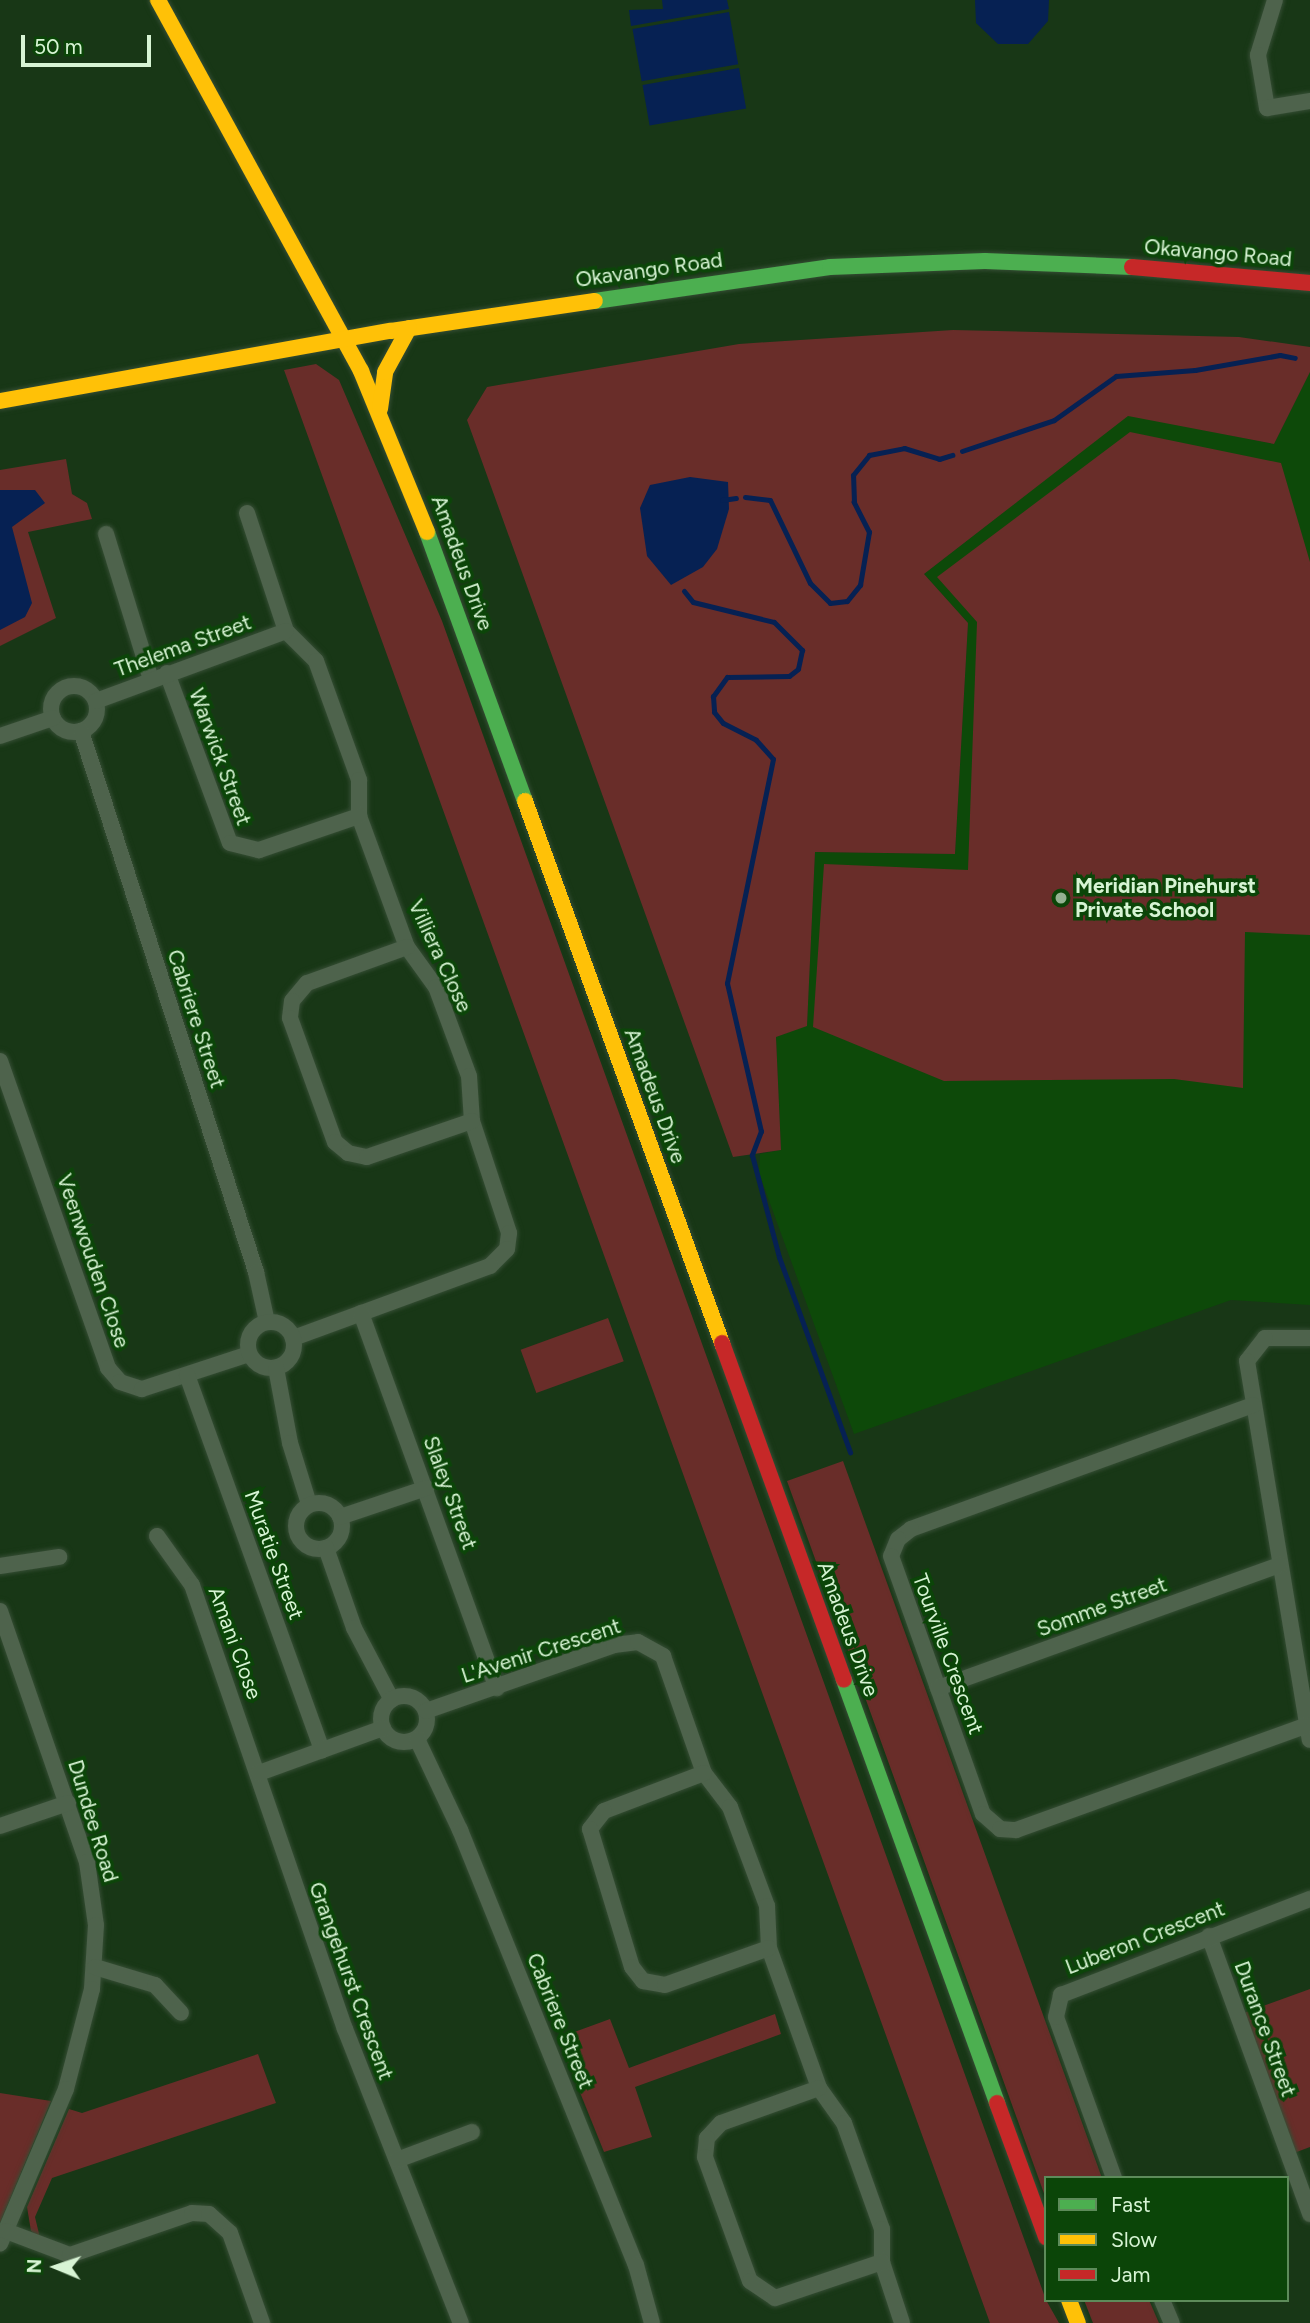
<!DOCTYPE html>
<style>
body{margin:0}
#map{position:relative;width:1310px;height:2323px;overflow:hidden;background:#183716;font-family:Figtree,sans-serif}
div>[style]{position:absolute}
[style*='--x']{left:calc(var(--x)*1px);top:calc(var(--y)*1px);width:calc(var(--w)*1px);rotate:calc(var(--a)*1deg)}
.built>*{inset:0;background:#0d4909}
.green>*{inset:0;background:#692d29;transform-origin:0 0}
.water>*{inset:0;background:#062153;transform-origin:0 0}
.stream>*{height:5px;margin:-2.5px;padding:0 2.5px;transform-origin:2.5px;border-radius:2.5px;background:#062153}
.roads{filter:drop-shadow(0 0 2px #354d34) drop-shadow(0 0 2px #354d34)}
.street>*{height:16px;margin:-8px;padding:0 8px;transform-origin:8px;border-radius:8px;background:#4e634c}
.street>.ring{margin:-8px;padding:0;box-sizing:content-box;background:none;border:16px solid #4e634c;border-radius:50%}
.fast>*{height:16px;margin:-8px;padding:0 8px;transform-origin:8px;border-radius:8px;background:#4caf50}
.slow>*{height:16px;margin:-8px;padding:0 8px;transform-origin:8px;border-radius:8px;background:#ffc107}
.jam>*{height:16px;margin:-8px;padding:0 8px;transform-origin:8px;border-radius:8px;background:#c62828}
.dots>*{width:19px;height:19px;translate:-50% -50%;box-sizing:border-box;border:4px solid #0b4508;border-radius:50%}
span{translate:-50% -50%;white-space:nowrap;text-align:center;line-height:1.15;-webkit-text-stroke:7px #0b4508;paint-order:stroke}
.street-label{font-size:21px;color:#d7f4d4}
.poi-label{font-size:21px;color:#d7f4d4;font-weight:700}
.left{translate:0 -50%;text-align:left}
.legend{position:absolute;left:1044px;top:2176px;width:245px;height:126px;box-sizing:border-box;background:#0b4508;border:2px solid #5d8b5a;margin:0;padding:9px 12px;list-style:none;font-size:21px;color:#d7f4d4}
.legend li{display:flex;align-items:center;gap:14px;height:35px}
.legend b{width:35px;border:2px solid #5d8b5a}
.north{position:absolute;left:21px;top:2232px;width:70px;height:70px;-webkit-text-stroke:5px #0b4508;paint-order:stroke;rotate:272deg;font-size:19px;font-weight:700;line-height:28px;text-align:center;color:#d7f4d4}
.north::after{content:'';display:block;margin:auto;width:24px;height:32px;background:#d7f4d4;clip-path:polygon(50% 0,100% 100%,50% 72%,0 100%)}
.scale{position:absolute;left:21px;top:35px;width:130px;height:32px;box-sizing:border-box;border:4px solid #d7f4d4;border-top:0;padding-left:9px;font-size:21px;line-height:24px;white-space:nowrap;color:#d7f4d4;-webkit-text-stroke:5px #0b4508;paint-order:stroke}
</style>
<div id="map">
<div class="built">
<i style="clip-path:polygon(1310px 372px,1310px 1305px,1231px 1300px,854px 1434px,759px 1173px,760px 1154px,781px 1150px,776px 1037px,807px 1025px,815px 852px,955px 854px,968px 623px,924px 574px,1128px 415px,1274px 444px)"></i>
</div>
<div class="green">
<i style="clip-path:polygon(953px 330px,1239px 337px,1310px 347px,1310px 372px,1274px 444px,1128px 416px,924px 574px,968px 623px,955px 854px,815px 852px,807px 1026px,776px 1037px,781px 1150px,733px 1157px,467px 420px,487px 387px,739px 344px)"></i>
<i style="clip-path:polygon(316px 364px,339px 380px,442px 621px,1046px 2300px,1059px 2323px,990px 2323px,284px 370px)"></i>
<i style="clip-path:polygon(1130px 432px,1281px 463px,1310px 562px,1310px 935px,1245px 932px,1243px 1088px,1174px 1079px,944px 1081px,813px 1027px,824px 864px,968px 870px,977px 622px,937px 577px)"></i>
<i style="clip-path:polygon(66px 459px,72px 494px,87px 503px,92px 519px,28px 532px,56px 618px,0 646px,0 470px)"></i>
<i style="left:608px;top:1318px;width:46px;height:93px;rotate:70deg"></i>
<i style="clip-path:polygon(843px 1461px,1102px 2178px,1046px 2178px,1046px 2199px,787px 1481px)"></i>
<i style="clip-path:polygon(1310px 1989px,1310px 2147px,1294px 2153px,1244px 2013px)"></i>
<i style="clip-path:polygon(775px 2014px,781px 2034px,635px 2087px,652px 2137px,604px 2152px,558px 2038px,610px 2019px,629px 2068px)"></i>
<i style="clip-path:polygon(258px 2054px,276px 2103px,52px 2178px,35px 2217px,40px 2238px,31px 2231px,27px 2207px,69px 2109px,82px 2113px)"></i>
<i style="clip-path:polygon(0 2093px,51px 2101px,0 2223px)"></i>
<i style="clip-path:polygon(1084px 2300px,1149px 2300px,1159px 2323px,1093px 2323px)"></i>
</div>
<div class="water">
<i style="clip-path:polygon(662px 0,727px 0,729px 9px,631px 26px,629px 10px,663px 9px)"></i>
<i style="clip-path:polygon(975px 0,1049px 0,1048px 21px,1028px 44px,998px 44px,976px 23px)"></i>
<i style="left:729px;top:12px;width:53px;height:98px;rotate:80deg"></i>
<i style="left:739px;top:68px;width:41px;height:98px;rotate:80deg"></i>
<i style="clip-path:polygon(690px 477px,728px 482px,729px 509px,717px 549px,703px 567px,671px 585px,647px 556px,640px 508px,650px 485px)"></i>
<i style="clip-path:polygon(0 490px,35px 490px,45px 503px,12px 527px,32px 603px,25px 617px,0 630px)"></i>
</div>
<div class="stream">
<i style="--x:962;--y:451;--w:97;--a:-18.6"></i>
<i style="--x:1054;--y:420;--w:76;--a:-35.4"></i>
<i style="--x:1116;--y:376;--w:79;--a:-4.3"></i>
<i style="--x:1195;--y:370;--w:86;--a:-10"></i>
<i style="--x:1280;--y:355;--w:15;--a:11"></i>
<i style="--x:745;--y:497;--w:25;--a:7"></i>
<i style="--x:770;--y:500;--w:92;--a:64.3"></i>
<i style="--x:810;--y:583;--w:28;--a:45"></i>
<i style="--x:830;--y:603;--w:17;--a:-7"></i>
<i style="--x:847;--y:601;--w:21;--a:-51"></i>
<i style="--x:860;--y:585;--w:54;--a:-80.4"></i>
<i style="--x:869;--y:532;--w:34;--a:-117"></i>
<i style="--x:854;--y:502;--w:27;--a:-92"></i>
<i style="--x:853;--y:475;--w:26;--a:-51"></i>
<i style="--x:869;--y:455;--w:36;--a:-11"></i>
<i style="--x:904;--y:448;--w:37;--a:17"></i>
<i style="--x:939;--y:459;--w:14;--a:-17"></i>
<i style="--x:722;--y:500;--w:14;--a:-8"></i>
<i style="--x:684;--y:591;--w:14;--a:51"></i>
<i style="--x:693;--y:602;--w:83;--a:13.9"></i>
<i style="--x:774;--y:622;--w:40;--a:45"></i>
<i style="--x:802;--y:650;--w:19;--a:102"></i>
<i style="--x:798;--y:669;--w:11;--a:142"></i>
<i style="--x:789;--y:676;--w:62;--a:179.1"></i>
<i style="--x:727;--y:677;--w:24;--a:126"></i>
<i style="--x:713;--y:696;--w:16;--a:86"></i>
<i style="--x:714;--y:712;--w:14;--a:51"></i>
<i style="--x:723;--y:723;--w:37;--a:27"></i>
<i style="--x:756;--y:740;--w:25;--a:48"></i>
<i style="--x:773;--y:759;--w:229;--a:101.6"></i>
<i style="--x:727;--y:983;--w:152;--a:77.1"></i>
<i style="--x:761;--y:1131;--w:26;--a:111"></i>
<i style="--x:752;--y:1155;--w:106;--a:75.2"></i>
<i style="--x:779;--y:1257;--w:208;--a:70"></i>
</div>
<div class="roads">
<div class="street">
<i style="--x:1275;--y:0;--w:58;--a:107.2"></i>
<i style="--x:1258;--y:55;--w:54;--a:80.4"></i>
<i style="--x:1267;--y:108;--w:44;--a:-9.2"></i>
<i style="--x:247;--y:513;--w:124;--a:71.7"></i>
<i style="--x:286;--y:631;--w:42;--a:45"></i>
<i style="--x:316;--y:661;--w:127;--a:70.1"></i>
<i style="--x:359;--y:780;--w:36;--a:90"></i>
<i style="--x:359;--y:816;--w:140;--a:69.9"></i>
<i style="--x:407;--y:947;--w:49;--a:54.1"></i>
<i style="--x:436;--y:987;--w:95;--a:69.7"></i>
<i style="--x:469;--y:1076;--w:45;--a:86.2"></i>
<i style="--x:472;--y:1121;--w:118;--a:71.7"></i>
<i style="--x:509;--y:1233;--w:16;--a:97"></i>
<i style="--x:507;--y:1249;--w:24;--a:135"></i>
<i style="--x:490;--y:1266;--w:210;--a:159.9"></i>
<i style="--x:106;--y:534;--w:152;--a:72.8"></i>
<i style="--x:167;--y:673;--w:181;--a:69.7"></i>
<i style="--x:230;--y:843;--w:30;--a:14"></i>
<i style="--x:259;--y:850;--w:106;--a:-18.8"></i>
<i class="ring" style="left:51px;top:686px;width:30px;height:30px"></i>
<i style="--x:96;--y:701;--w:202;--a:-20.2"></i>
<i style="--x:81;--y:731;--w:569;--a:72.07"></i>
<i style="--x:256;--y:1272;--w:51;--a:77.6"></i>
<i style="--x:0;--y:736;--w:56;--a:-18.8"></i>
<i style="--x:407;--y:947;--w:106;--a:160.2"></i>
<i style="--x:307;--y:983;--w:23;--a:130"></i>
<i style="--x:292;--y:1001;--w:17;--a:97"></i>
<i style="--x:290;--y:1018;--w:132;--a:70.1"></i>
<i style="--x:335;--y:1142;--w:17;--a:40"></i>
<i style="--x:348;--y:1153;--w:19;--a:12"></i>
<i style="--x:367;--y:1157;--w:111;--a:-18.9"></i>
<i style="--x:0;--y:1061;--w:325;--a:70.6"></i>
<i style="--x:108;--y:1368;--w:18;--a:49"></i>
<i style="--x:120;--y:1382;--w:23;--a:18"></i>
<i style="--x:142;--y:1389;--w:113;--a:-18.1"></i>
<i style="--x:361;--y:1313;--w:399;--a:70.1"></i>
<i class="ring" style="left:248px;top:1322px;width:30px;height:30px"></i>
<i style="--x:1310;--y:1338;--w:45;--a:180"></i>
<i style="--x:1265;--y:1338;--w:29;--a:128"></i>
<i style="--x:1247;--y:1361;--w:384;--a:80.6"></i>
<i style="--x:276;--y:1368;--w:76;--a:79.4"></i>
<i style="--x:290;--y:1443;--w:64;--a:72.7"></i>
<i style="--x:187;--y:1375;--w:399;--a:70.2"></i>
<i style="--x:1253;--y:1405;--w:364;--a:160.1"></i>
<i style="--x:911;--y:1529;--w:16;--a:142"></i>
<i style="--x:898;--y:1539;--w:18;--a:112"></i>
<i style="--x:891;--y:1556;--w:274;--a:70.4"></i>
<i style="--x:983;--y:1814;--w:23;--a:41"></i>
<i style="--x:1000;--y:1829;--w:16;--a:4"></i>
<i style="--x:1016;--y:1830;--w:309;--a:-19.8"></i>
<i class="ring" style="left:296px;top:1503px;width:30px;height:30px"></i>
<i style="--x:340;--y:1517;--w:91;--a:-18.6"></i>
<i style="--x:157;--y:1536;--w:60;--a:54.5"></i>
<i style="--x:192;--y:1585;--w:470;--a:71"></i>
<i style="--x:345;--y:2029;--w:316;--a:68.5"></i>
<i style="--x:326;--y:1548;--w:85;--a:70.7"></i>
<i style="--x:354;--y:1628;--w:81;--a:62.2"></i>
<i style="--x:0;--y:1566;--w:60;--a:-8.7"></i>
<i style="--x:0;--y:1611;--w:266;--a:70.9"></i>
<i style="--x:87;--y:1862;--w:64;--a:81.9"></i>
<i style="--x:96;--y:1925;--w:64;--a:93.6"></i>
<i style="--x:92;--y:1989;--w:103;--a:104.6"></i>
<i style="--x:66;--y:2089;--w:168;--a:113.1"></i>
<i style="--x:938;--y:1688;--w:363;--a:-19.8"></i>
<i class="ring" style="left:381px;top:1696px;width:30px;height:30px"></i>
<i style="--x:426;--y:1711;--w:199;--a:-19.3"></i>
<i style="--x:614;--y:1645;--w:24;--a:-7"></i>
<i style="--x:638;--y:1642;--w:29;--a:29"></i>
<i style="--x:663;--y:1656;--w:124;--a:70.7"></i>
<i style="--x:704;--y:1773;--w:43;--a:52.6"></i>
<i style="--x:730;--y:1807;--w:106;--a:69.5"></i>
<i style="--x:767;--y:1906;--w:42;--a:87.3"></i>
<i style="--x:769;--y:1948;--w:149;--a:70.3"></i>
<i style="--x:819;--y:2088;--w:43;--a:54.5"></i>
<i style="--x:844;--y:2123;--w:113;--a:70.3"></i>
<i style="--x:882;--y:2229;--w:33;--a:90"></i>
<i style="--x:882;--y:2262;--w:64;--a:71.8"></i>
<i style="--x:417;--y:1739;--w:101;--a:64.7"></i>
<i style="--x:460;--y:1830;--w:469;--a:68"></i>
<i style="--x:636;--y:2265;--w:60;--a:74.6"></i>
<i style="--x:259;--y:1773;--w:132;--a:-19.9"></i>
<i style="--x:704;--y:1773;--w:107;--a:159.2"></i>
<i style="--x:604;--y:1811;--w:23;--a:128"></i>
<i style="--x:590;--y:1829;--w:144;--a:73.1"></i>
<i style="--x:632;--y:1967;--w:18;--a:52"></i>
<i style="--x:643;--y:1981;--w:22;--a:10"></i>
<i style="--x:665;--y:1985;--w:110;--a:-19.6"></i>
<i style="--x:0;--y:1826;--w:72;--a:-18.7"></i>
<i style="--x:1209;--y:1936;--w:296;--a:70"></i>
<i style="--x:95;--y:1967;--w:63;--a:16.7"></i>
<i style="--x:155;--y:1985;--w:38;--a:47"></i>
<i style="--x:819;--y:2088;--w:104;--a:160.3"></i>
<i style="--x:721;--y:2123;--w:21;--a:133"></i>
<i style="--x:707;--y:2138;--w:19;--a:96"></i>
<i style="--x:705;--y:2157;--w:132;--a:70.1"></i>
<i style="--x:750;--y:2281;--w:30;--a:34"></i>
<i style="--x:775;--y:2298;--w:113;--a:-18.6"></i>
<i style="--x:397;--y:2160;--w:80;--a:-20.5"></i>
<i style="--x:1114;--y:2178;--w:171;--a:-109.8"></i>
<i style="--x:1056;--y:2017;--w:23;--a:-77"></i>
<i style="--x:1061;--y:1995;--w:267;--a:-21.1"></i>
<i style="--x:6;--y:2231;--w:68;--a:20.6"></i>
<i style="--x:70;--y:2255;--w:129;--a:-19"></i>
<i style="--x:192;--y:2213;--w:17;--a:3"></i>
<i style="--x:209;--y:2214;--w:28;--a:42"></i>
<i style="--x:230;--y:2233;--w:96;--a:70.4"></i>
<i style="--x:1162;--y:2300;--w:25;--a:67"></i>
</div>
<div class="fast">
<i style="--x:595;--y:301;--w:237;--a:-8.2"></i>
<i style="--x:830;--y:267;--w:155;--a:-2.2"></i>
<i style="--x:985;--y:261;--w:147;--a:2.3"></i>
<i style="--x:427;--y:532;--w:286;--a:70"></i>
<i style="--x:844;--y:1680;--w:450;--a:70.1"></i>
</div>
<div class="slow">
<i style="--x:158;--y:0;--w:423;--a:61.3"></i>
<i style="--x:361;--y:371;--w:174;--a:67.7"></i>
<i style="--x:0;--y:401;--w:397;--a:-10.2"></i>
<i style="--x:391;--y:331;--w:206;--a:-8.4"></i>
<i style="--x:380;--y:409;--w:37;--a:-82"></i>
<i style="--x:385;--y:372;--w:50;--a:-61.4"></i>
<i style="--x:525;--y:801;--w:577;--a:70.03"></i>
<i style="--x:1069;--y:2300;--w:25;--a:69"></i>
</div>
<div class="jam">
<i style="--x:1132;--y:267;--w:179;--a:5.1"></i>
<i style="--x:722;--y:1343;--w:358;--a:70.1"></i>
<i style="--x:997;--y:2103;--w:143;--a:69.9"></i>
</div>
</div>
<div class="dots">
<i style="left:1061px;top:898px;background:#94b292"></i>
</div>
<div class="street-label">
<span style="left:1218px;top:253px;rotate:5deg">Okavango Road</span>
<span style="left:649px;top:270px;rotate:-8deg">Okavango Road</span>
<span style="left:462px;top:563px;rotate:70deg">Amadeus Drive</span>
<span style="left:183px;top:646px;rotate:-20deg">Thelema Street</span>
<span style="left:220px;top:757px;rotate:70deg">Warwick Street</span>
<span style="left:440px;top:956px;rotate:65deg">Villiera Close</span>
<span style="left:196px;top:1019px;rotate:72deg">Cabriere Street</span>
<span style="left:655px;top:1096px;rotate:70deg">Amadeus Drive</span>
<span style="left:93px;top:1261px;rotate:71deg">Veenwouden Close</span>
<span style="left:450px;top:1493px;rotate:70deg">Slaley Street</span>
<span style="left:274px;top:1555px;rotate:70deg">Muratie Street</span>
<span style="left:1102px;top:1607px;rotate:-20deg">Somme Street</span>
<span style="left:848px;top:1629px;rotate:70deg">Amadeus Drive</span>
<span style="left:235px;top:1643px;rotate:70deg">Amani Close</span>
<span style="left:541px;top:1651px;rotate:-18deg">L'Avenir Crescent</span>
<span style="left:948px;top:1654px;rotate:70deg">Tourville Crescent</span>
<span style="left:93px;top:1821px;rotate:73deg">Dundee Road</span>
<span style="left:1145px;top:1938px;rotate:-21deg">Luberon Crescent</span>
<span style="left:351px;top:1981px;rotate:70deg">Grangehurst Crescent</span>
<span style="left:560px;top:2021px;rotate:68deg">Cabriere Street</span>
<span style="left:1265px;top:2029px;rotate:70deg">Durance Street</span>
</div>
<div class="poi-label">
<span class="left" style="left:1075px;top:898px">Meridian Pinehurst<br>Private School</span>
</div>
<ul class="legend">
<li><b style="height:9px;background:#4caf50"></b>Fast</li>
<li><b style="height:9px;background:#ffc107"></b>Slow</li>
<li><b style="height:9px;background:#c62828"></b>Jam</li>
</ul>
<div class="north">N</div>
<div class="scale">50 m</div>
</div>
